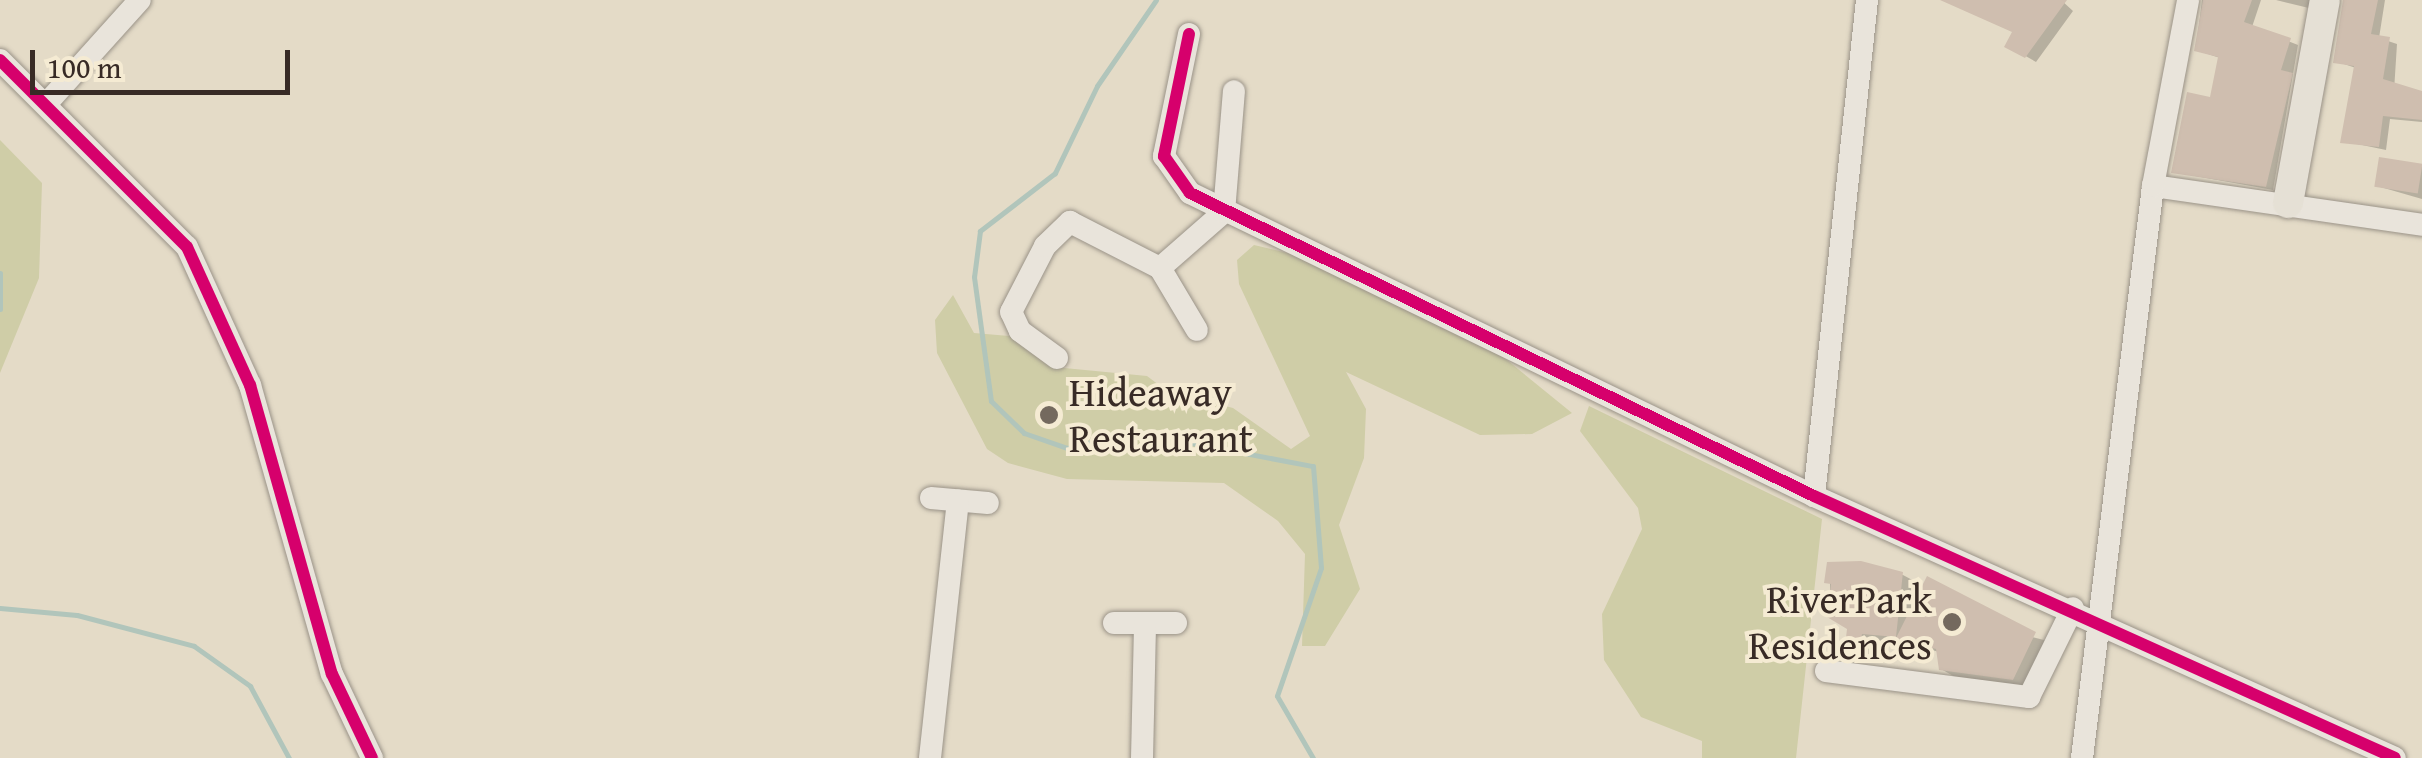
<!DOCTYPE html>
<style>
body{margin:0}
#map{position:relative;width:2422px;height:758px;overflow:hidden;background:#e4dbc7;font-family:"Gentium Book Plus",serif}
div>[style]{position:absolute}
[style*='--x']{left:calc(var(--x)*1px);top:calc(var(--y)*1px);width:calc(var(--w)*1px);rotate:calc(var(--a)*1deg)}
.green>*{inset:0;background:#cfcda7}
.shadow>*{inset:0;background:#0003}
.stream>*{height:5px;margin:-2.5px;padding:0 2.5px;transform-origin:2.5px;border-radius:2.5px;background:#b1c5bb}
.building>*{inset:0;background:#cfbeaf;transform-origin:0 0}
.roads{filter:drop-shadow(0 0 2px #9a9388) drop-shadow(0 0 2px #9a9388)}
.minor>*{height:22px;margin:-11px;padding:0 11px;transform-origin:11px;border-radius:11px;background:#e9e4db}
.major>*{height:30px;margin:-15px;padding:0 15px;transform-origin:15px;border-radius:15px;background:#e5e0d5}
.cycleway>*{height:12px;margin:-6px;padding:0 6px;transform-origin:6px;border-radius:6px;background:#d6006c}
.dots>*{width:28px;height:28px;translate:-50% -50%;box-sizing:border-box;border:5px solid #f5ebd3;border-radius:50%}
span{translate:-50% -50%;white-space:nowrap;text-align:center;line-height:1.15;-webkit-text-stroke:8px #f5ebd3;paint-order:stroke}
.poi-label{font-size:40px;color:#382b26}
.left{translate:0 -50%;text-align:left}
.right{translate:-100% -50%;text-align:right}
.scale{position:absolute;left:30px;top:50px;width:260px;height:45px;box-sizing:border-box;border:5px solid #382b26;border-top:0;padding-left:12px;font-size:30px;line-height:35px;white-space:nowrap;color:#382b26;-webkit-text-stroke:8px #f5ebd3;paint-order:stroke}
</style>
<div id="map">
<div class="green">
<i style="clip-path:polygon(0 140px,42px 183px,39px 278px,0 373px)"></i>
<i style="clip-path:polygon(1254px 245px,1300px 256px,1486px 343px,1572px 413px,1532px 434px,1480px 435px,1346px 372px,1366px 409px,1364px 458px,1339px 525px,1360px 589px,1325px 646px,1302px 646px,1305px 554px,1278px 521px,1224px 483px,1067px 479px,1008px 463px,987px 449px,937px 353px,935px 320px,953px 295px,974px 333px,1020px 337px,1054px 367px,1147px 376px,1167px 391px,1233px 408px,1291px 449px,1310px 436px,1239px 284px,1237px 260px)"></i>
<i style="clip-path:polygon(1589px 406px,1822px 519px,1796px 758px,1702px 758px,1702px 741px,1641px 717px,1604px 660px,1602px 614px,1642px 529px,1638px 508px,1580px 431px)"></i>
</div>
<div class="shadow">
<i style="clip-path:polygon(1946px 0,2061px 0,2073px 11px,2036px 62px,2008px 46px,2015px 32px)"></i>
<i style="clip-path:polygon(2202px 0,2261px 0,2252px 27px,2298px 45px,2273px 190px,2173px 172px,2212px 100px,2220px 58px,2196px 50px)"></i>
<i style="clip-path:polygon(2276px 0,2316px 0,2313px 9px)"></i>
<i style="clip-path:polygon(2345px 0,2385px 0,2379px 38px,2397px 44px,2394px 91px,2422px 93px,2422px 122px,2390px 119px,2386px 150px,2343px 141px,2356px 68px,2335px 61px)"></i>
<i style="clip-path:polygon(2422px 166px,2422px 199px,2377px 186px)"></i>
<i style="clip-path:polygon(1830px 565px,1903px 575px,1916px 582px,1913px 607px,2048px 641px,2027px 686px,1955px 677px,1941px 669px,1939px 652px,1911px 644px,1875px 640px,1873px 655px,1862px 653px,1848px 645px,1850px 628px,1830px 616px)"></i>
</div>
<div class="stream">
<i style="--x:1156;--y:0;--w:104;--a:124.5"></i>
<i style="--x:1097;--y:86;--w:97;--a:115.8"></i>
<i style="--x:1055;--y:173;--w:95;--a:142.3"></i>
<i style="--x:980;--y:231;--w:46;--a:97.4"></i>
<i style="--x:974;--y:277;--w:125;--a:82.2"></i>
<i style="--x:991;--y:401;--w:46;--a:44.1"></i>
<i style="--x:1024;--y:433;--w:46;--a:19.2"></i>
<i style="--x:1067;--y:448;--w:69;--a:-13.4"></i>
<i style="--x:1134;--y:432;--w:182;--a:10.8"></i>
<i style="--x:1313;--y:466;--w:102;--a:85.5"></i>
<i style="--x:1321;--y:568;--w:135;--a:109"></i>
<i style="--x:1277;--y:696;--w:72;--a:59.9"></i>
<i style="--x:0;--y:273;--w:36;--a:90"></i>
<i style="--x:0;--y:608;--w:77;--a:5.2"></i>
<i style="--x:77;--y:615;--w:121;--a:14.8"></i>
<i style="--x:194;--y:646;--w:69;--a:35.5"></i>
<i style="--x:250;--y:686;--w:82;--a:61.6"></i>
</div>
<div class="building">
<i style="clip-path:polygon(1940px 0,2067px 0,2025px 58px,2004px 47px,2012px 32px)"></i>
<i style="clip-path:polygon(2203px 0,2252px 0,2244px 22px,2291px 38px,2281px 70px,2293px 73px,2266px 187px,2171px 173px,2187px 92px,2210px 97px,2218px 57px,2194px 51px)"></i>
<i style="clip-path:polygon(2343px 0,2378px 0,2371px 34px,2390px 37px,2383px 79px,2422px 91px,2422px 120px,2383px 116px,2379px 147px,2340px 143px,2354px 66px,2333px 63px)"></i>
<i style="left:2379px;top:157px;width:44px;height:30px;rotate:9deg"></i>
<i style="clip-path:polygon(1861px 561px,1903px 572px,1896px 637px,1862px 634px,1859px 649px,1845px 646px,1847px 629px,1827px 617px,1831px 584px,1824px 583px,1827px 562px)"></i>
<i style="clip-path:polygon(1927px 576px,2036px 632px,2013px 680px,1939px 670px,1936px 649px,1896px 638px)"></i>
</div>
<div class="roads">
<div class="minor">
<i style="--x:1189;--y:34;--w:125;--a:101.6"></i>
<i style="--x:1164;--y:156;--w:45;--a:54.9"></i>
<i style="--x:1190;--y:193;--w:694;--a:25.9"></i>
<i style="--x:1814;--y:496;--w:637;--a:24.27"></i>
<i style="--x:0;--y:60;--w:264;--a:45"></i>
<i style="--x:187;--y:247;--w:152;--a:65.5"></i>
<i style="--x:250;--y:385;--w:300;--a:74.2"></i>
<i style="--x:332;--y:674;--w:93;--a:64.5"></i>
<i style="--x:48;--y:102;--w:137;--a:-48"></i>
<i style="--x:2153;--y:186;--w:272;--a:8.2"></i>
<i style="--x:1160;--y:268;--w:85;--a:-41.2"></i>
<i style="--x:1224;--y:212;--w:121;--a:-85.3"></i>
<i style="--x:1057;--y:358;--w:46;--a:-143.9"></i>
<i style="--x:1020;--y:331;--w:21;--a:-115"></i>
<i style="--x:1011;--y:312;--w:74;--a:-62.7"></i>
<i style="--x:1045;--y:246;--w:35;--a:-44"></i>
<i style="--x:1070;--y:222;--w:101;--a:27.1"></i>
<i style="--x:1160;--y:268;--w:72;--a:59.2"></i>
<i style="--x:1814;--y:496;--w:499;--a:-83.9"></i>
<i style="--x:931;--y:498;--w:57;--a:5"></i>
<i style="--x:1114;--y:623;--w:62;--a:0"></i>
<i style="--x:1826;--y:671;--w:205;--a:7.3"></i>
<i style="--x:2029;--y:697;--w:99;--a:-63.7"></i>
<i style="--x:930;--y:758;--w:259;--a:-83.8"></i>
<i style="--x:1142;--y:758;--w:135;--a:-88.7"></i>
<i style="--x:2082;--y:758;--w:576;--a:-82.92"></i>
<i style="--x:2153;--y:186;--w:189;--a:-79.3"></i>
</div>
<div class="major">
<i style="--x:2288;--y:203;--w:206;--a:-79.7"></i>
</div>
</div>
<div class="cycleway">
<i style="--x:1189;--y:34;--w:125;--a:101.6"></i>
<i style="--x:1164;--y:156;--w:45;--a:54.9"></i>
<i style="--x:1190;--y:193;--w:694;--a:25.9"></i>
<i style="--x:1814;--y:496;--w:637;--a:24.27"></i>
<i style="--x:0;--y:60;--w:264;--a:45"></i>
<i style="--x:187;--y:247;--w:152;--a:65.5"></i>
<i style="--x:250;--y:385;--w:300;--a:74.2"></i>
<i style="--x:332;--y:674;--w:93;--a:64.5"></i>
</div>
<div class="dots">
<i style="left:1049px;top:415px;background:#74695e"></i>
<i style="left:1952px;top:622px;background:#74695e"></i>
</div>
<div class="poi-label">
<span class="left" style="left:1069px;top:415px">Hideaway<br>Restaurant</span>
<span class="right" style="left:1932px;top:622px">RiverPark<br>Residences</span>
</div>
<div class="scale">100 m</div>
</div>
